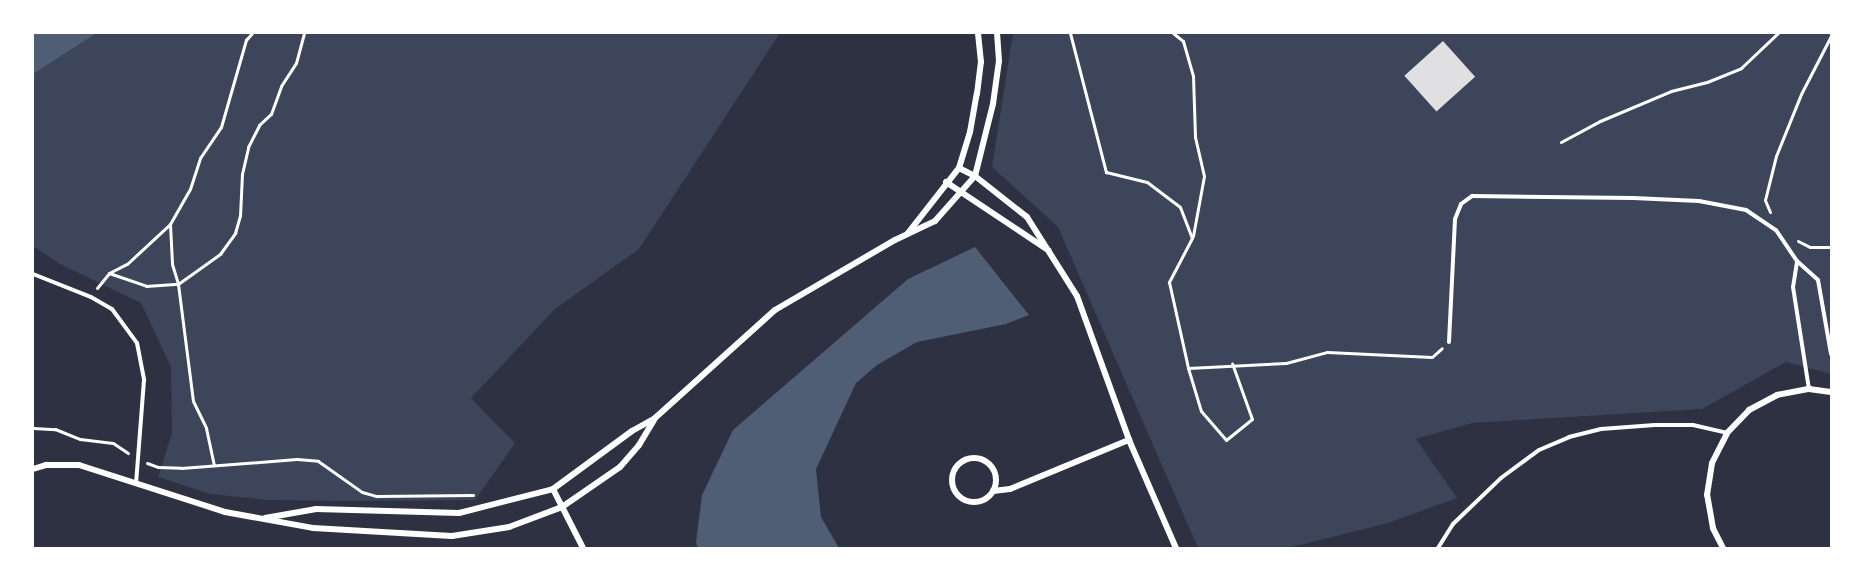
<!DOCTYPE html>
<style>
body{margin:0}
#map{position:relative;width:1864px;height:581px;overflow:hidden;background:#2d3142;font-family:Poppins,sans-serif}
div>[style]{position:absolute}
[style*='--x']{left:calc(var(--x)*1px);top:calc(var(--y)*1px);width:calc(var(--w)*1px);rotate:calc(var(--a)*1deg)}
.green>*{inset:0;background:#3c4559}
.water>*{inset:0;background:#4f5d75}
.building>*{inset:0;background:#e0e0e3;transform-origin:0 0}
.path>*{height:3px;margin:-1.5px;padding:0 1.5px;transform-origin:1.5px;border-radius:1.5px;background:#fff}
.service>*{height:4px;margin:-2px;padding:0 2px;transform-origin:2px;border-radius:2px;background:#fff}
.minor>*{height:6px;margin:-3px;padding:0 3px;transform-origin:3px;border-radius:3px;background:#fff}
.minor>.ring{margin:-3px;padding:0;box-sizing:content-box;background:none;border:6px solid #fff;border-radius:50%}
span{translate:-50% -50%;white-space:nowrap;text-align:center;line-height:1.15;-webkit-text-stroke:4.5px #fff;paint-order:stroke}
.frame{position:absolute;inset:0;border:34px solid #fff;pointer-events:none}
</style>
<div id="map">
<div class="green">
<i style="clip-path:polygon(97px 33px,780px 33px,639px 249px,555px 309px,471px 398px,515px 443px,475px 500px,353px 501px,267px 500px,211px 494px,158px 477px,172px 433px,171px 367px,141px 303px,60px 264px,33px 246px,33px 74px)"></i>
<i style="clip-path:polygon(1013px 33px,1831px 33px,1831px 374px,1786px 362px,1702px 409px,1472px 423px,1416px 439px,1457px 498px,1388px 523px,1288px 548px,1198px 548px,1058px 227px,992px 167px)"></i>
</div>
<div class="water">
<i style="clip-path:polygon(33px 33px,97px 33px,33px 74px)"></i>
<i style="clip-path:polygon(975px 247px,1029px 315px,1006px 324px,917px 342px,877px 365px,856px 383px,816px 469px,821px 517px,839px 548px,698px 548px,696px 542px,702px 495px,733px 430px,908px 279px)"></i>
</div>
<div class="building">
<i style="left:1443px;top:41px;width:48px;height:52px;rotate:48deg"></i>
</div>
<div class="path">
<i style="--x:1070;--y:33;--w:144;--a:75.5"></i>
<i style="--x:1106;--y:172;--w:42;--a:13.7"></i>
<i style="--x:1147;--y:182;--w:41;--a:37.1"></i>
<i style="--x:1180;--y:207;--w:33;--a:69"></i>
<i style="--x:1192;--y:238;--w:50;--a:117.6"></i>
<i style="--x:1169;--y:282;--w:88;--a:77.5"></i>
<i style="--x:1188;--y:368;--w:45;--a:73.2"></i>
<i style="--x:1201;--y:411;--w:38;--a:49"></i>
<i style="--x:1226;--y:440;--w:33;--a:-39"></i>
<i style="--x:1252;--y:419;--w:59;--a:-109.7"></i>
<i style="--x:1173;--y:33;--w:13;--a:39"></i>
<i style="--x:1183;--y:41;--w:36;--a:74"></i>
<i style="--x:1193;--y:76;--w:61;--a:88.1"></i>
<i style="--x:1195;--y:137;--w:40;--a:77"></i>
<i style="--x:1204;--y:176;--w:61;--a:100.4"></i>
<i style="--x:1561;--y:142;--w:44;--a:-28.3"></i>
<i style="--x:1600;--y:121;--w:77;--a:-22.9"></i>
<i style="--x:1671;--y:91;--w:37;--a:-14"></i>
<i style="--x:1707;--y:82;--w:37;--a:-22"></i>
<i style="--x:1741;--y:68;--w:51;--a:-43.4"></i>
<i style="--x:1770;--y:212;--w:13;--a:-113"></i>
<i style="--x:1765;--y:200;--w:45;--a:-76"></i>
<i style="--x:1776;--y:156;--w:67;--a:-68"></i>
<i style="--x:1801;--y:94;--w:65;--a:-62.7"></i>
<i style="--x:170;--y:224;--w:40;--a:87.1"></i>
<i style="--x:172;--y:264;--w:21;--a:73"></i>
<i style="--x:178;--y:284;--w:118;--a:82.7"></i>
<i style="--x:193;--y:401;--w:30;--a:64"></i>
<i style="--x:206;--y:428;--w:38;--a:78"></i>
<i style="--x:1798;--y:241;--w:13;--a:27"></i>
<i style="--x:1810;--y:247;--w:21;--a:0"></i>
<i style="--x:109;--y:273;--w:39;--a:19"></i>
<i style="--x:146;--y:286;--w:32;--a:-4"></i>
<i style="--x:178;--y:284;--w:52;--a:-35.5"></i>
<i style="--x:220;--y:254;--w:26;--a:-54"></i>
<i style="--x:235;--y:233;--w:18;--a:-74"></i>
<i style="--x:240;--y:216;--w:42;--a:-87.3"></i>
<i style="--x:242;--y:174;--w:28;--a:-77"></i>
<i style="--x:248;--y:147;--w:25;--a:-63"></i>
<i style="--x:259;--y:125;--w:16;--a:-43"></i>
<i style="--x:271;--y:114;--w:30;--a:-70"></i>
<i style="--x:281;--y:86;--w:27;--a:-57"></i>
<i style="--x:296;--y:63;--w:31;--a:-75"></i>
<i style="--x:97;--y:288;--w:19;--a:-51"></i>
<i style="--x:109;--y:273;--w:20;--a:-27"></i>
<i style="--x:127;--y:264;--w:59;--a:-42.9"></i>
<i style="--x:170;--y:224;--w:40;--a:-60.3"></i>
<i style="--x:190;--y:189;--w:33;--a:-72"></i>
<i style="--x:200;--y:158;--w:37;--a:-56"></i>
<i style="--x:221;--y:127;--w:91;--a:-74"></i>
<i style="--x:246;--y:40;--w:9;--a:-49"></i>
<i style="--x:1188;--y:368;--w:98;--a:-2.9"></i>
<i style="--x:1286;--y:363;--w:42;--a:-15"></i>
<i style="--x:1327;--y:352;--w:105;--a:2.7"></i>
<i style="--x:1432;--y:357;--w:13;--a:-42"></i>
<i style="--x:33;--y:428;--w:22;--a:3"></i>
<i style="--x:55;--y:429;--w:27;--a:22"></i>
<i style="--x:80;--y:439;--w:33;--a:7"></i>
<i style="--x:113;--y:443;--w:18;--a:34"></i>
<i style="--x:147;--y:463;--w:12;--a:20"></i>
<i style="--x:158;--y:467;--w:23;--a:2"></i>
<i style="--x:181;--y:468;--w:116;--a:-4.4"></i>
<i style="--x:297;--y:459;--w:21;--a:5"></i>
<i style="--x:318;--y:461;--w:54;--a:35.2"></i>
<i style="--x:362;--y:492;--w:15;--a:16"></i>
<i style="--x:376;--y:496;--w:97;--a:-0.6"></i>
</div>
<div class="service">
<i style="--x:1797;--y:262;--w:25;--a:99"></i>
<i style="--x:1793;--y:287;--w:103;--a:81.1"></i>
<i style="--x:33;--y:274;--w:62;--a:21.6"></i>
<i style="--x:91;--y:297;--w:24;--a:30"></i>
<i style="--x:112;--y:309;--w:42;--a:53.7"></i>
<i style="--x:137;--y:343;--w:38;--a:79"></i>
<i style="--x:144;--y:380;--w:103;--a:94.4"></i>
<i style="--x:1449;--y:342;--w:123;--a:-87.2"></i>
<i style="--x:1455;--y:219;--w:16;--a:-68"></i>
<i style="--x:1461;--y:204;--w:14;--a:-36"></i>
<i style="--x:1472;--y:196;--w:161;--a:0.7"></i>
<i style="--x:1633;--y:198;--w:66;--a:2.6"></i>
<i style="--x:1699;--y:201;--w:48;--a:10.8"></i>
<i style="--x:1746;--y:210;--w:36;--a:34"></i>
<i style="--x:1776;--y:230;--w:37;--a:56"></i>
<i style="--x:1797;--y:261;--w:28;--a:42"></i>
<i style="--x:1818;--y:280;--w:75;--a:80"></i>
<i style="--x:1438;--y:548;--w:28;--a:-58"></i>
<i style="--x:1453;--y:524;--w:66;--a:-43.8"></i>
<i style="--x:1501;--y:478;--w:47;--a:-36.4"></i>
<i style="--x:1539;--y:450;--w:33;--a:-23"></i>
<i style="--x:1569;--y:437;--w:33;--a:-14"></i>
<i style="--x:1601;--y:429;--w:54;--a:-4.2"></i>
<i style="--x:1655;--y:425;--w:38;--a:0"></i>
<i style="--x:1693;--y:425;--w:35;--a:13"></i>
</div>
<div class="minor">
<i style="--x:959;--y:168;--w:18;--a:27"></i>
<i style="--x:975;--y:176;--w:66;--a:38.3"></i>
<i style="--x:1027;--y:217;--w:93;--a:57.7"></i>
<i style="--x:1077;--y:296;--w:153;--a:70.1"></i>
<i style="--x:1129;--y:440;--w:118;--a:66.5"></i>
<i style="--x:946;--y:182;--w:123;--a:33.7"></i>
<i style="--x:908;--y:233;--w:83;--a:-51.9"></i>
<i style="--x:959;--y:168;--w:38;--a:-73"></i>
<i style="--x:970;--y:132;--w:39;--a:-80"></i>
<i style="--x:977;--y:94;--w:32;--a:-83"></i>
<i style="--x:981;--y:62;--w:29;--a:-96"></i>
<i class="ring" style="left:952px;top:458px;width:38px;height:38px"></i>
<i style="--x:33;--y:469;--w:14;--a:-17"></i>
<i style="--x:46;--y:465;--w:33;--a:0"></i>
<i style="--x:79;--y:465;--w:153;--a:17.8"></i>
<i style="--x:225;--y:512;--w:89;--a:10.3"></i>
<i style="--x:313;--y:528;--w:139;--a:3.3"></i>
<i style="--x:452;--y:536;--w:58;--a:-9"></i>
<i style="--x:509;--y:527;--w:57;--a:-20.7"></i>
<i style="--x:562;--y:507;--w:70;--a:-34.6"></i>
<i style="--x:620;--y:467;--w:29;--a:-49"></i>
<i style="--x:639;--y:445;--w:29;--a:-59"></i>
<i style="--x:553;--y:489;--w:66;--a:63"></i>
<i style="--x:993;--y:491;--w:17;--a:-7"></i>
<i style="--x:1010;--y:489;--w:129;--a:-22.4"></i>
<i style="--x:265;--y:518;--w:52;--a:-10"></i>
<i style="--x:316;--y:509;--w:143;--a:1.6"></i>
<i style="--x:459;--y:513;--w:97;--a:-14.3"></i>
<i style="--x:553;--y:489;--w:98;--a:-36.3"></i>
<i style="--x:632;--y:431;--w:26;--a:-29"></i>
<i style="--x:655;--y:418;--w:161;--a:-42"></i>
<i style="--x:775;--y:310;--w:139;--a:-30.3"></i>
<i style="--x:895;--y:240;--w:44;--a:-25.4"></i>
<i style="--x:935;--y:221;--w:60;--a:-48.4"></i>
<i style="--x:975;--y:176;--w:74;--a:-76"></i>
<i style="--x:993;--y:104;--w:43;--a:-82.1"></i>
<i style="--x:999;--y:61;--w:28;--a:-94"></i>
<i style="--x:1723;--y:548;--w:22;--a:-117"></i>
<i style="--x:1713;--y:528;--w:34;--a:-100"></i>
<i style="--x:1707;--y:495;--w:32;--a:-81"></i>
<i style="--x:1712;--y:463;--w:34;--a:-63"></i>
<i style="--x:1727;--y:433;--w:32;--a:-46"></i>
<i style="--x:1749;--y:410;--w:32;--a:-28"></i>
<i style="--x:1777;--y:395;--w:33;--a:-11"></i>
<i style="--x:1809;--y:389;--w:22;--a:8"></i>
</div>
<div class="frame"></div>
</div>
